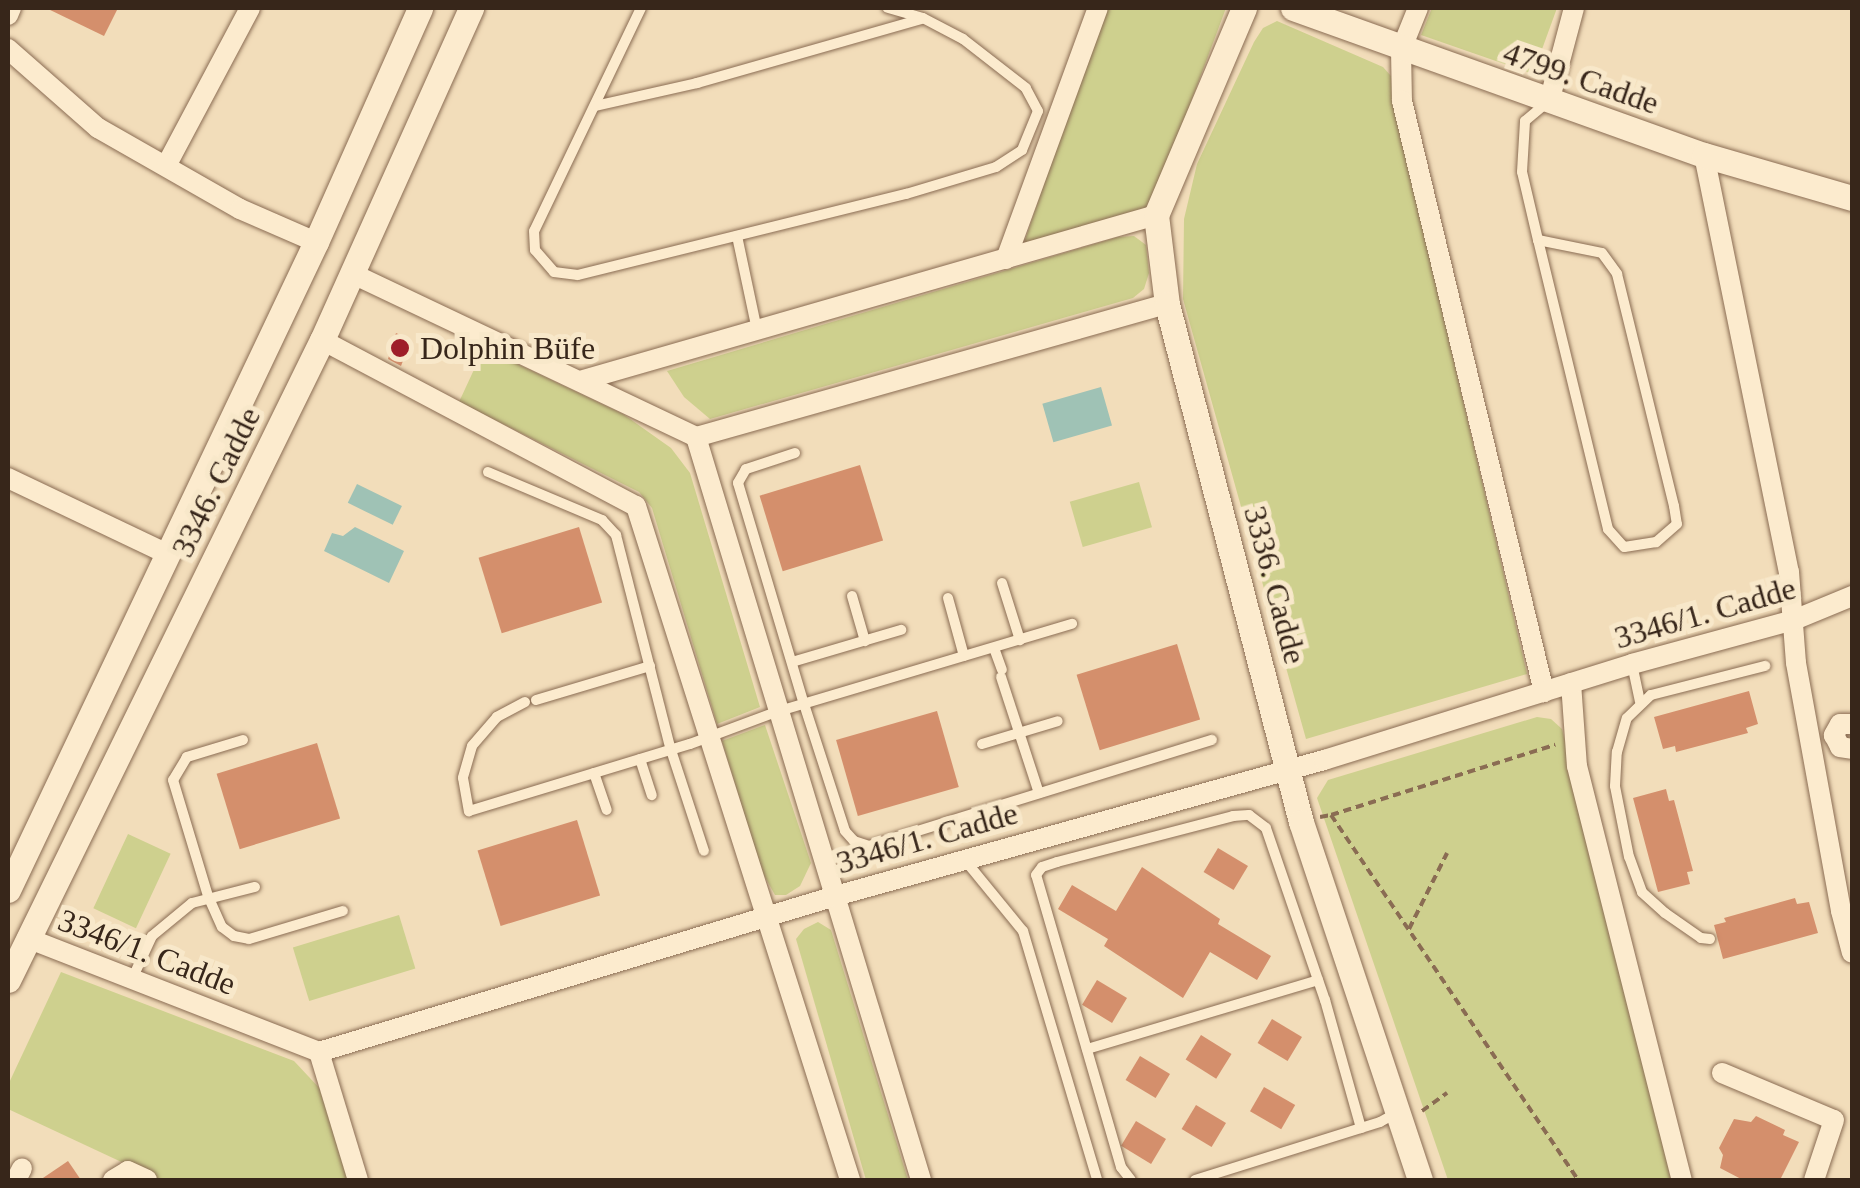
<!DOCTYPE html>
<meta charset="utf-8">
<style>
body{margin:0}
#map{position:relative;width:1860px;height:1188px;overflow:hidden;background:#f2ddba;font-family:"Times New Roman",serif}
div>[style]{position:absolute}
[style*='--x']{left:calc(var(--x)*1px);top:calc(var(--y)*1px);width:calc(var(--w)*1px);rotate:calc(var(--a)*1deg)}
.green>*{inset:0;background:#ced08e;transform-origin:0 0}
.water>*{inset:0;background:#9fc2b5;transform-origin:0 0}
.building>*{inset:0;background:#d48f6c;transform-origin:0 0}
.path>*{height:4px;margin-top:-2px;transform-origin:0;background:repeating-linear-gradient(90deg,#8a6c53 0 8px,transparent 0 13px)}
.roads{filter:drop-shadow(0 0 2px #8a6c53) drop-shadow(0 0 2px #8a6c53)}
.service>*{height:10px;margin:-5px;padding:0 5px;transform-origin:5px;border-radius:5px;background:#fcebce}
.minor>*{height:20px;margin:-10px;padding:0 10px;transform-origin:10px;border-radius:10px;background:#fcebce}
.tertiary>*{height:25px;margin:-12.5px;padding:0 12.5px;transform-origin:12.5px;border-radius:12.5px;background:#fcebce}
.dots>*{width:28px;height:28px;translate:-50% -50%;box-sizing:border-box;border:5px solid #f8e8ca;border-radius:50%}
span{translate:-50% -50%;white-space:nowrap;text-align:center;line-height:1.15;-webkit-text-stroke:10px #f8e8ca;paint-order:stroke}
.street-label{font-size:32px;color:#37261a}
.poi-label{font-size:32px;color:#37261a}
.left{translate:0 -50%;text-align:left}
.frame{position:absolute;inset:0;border:10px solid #37261a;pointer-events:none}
</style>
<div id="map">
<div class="green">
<i style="clip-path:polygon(1104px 8px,1226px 8px,1154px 201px,1144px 209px,1024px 243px)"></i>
<i style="clip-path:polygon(1432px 8px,1557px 8px,1533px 74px,1421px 35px)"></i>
<i style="clip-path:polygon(1277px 21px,1383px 67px,1391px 76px,1394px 105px,1527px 674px,1306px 739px,1183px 299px,1184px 219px,1197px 164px,1254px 42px,1263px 28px)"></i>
<i style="clip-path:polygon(1134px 236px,1146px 245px,1149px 273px,1144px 289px,1133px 298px,710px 419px,684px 397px,667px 371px,1118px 237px)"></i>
<i style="clip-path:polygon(484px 348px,623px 414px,671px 448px,690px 473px,760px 707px,717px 724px,652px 508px,639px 492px,459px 402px)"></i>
<i style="left:1139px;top:482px;width:47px;height:72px;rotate:74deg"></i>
<i style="clip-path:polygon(1537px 717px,1551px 719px,1562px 729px,1671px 1180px,1448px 1180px,1317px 798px,1328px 780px)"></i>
<i style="clip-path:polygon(765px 725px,811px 863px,800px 886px,786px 895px,775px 895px,761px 870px,722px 741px)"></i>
<i style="left:128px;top:834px;width:47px;height:82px;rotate:25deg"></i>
<i style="left:399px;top:915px;width:56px;height:111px;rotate:73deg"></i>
<i style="clip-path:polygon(818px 922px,831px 930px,908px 1180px,866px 1180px,796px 939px,804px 929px)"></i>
<i style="clip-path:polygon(61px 972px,294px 1061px,324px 1093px,349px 1180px,160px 1180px,8px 1109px,8px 1085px)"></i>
</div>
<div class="water">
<i style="left:1101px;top:387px;width:40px;height:61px;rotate:74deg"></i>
<i style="left:357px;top:484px;width:50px;height:21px;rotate:26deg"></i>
<i style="clip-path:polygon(355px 527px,404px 551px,389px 583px,324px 551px,332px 533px,343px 536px)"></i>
</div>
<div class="building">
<i style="clip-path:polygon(46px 8px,118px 8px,104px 36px)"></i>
<i style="clip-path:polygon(396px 333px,411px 340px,401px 366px,388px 359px)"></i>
<i style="left:860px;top:465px;width:79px;height:105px;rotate:73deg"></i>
<i style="left:579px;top:527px;width:79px;height:105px;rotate:73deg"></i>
<i style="left:1177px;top:644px;width:79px;height:105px;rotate:73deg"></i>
<i style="clip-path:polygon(1749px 691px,1758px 724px,1746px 728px,1748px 733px,1676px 752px,1675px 746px,1663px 749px,1654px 717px)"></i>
<i style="left:937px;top:711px;width:79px;height:105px;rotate:74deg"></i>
<i style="left:317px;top:743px;width:79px;height:105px;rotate:73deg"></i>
<i style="clip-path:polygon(1666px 789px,1669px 801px,1674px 800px,1693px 871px,1687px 872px,1690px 884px,1658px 892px,1633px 798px)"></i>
<i style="left:577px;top:820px;width:79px;height:104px;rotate:73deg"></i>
<i style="left:1218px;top:848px;width:35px;height:28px;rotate:31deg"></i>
<i style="clip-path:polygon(1142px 867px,1220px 919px,1218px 924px,1271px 956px,1257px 980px,1210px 952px,1183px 998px,1104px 946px,1108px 939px,1058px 909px,1072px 885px,1116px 911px)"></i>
<i style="clip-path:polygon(1795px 898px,1797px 904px,1809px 902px,1818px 933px,1723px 959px,1714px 925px,1726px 922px,1724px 918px)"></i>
<i style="left:1097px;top:980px;width:35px;height:29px;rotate:31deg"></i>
<i style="left:1272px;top:1019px;width:35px;height:28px;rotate:31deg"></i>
<i style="left:1201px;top:1035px;width:36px;height:29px;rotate:32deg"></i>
<i style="left:1140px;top:1056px;width:35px;height:28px;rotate:31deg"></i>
<i style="left:1264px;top:1087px;width:36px;height:28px;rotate:30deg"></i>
<i style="left:1196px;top:1105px;width:35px;height:28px;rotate:31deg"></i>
<i style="clip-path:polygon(1756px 1116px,1785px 1130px,1783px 1135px,1799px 1142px,1780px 1180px,1743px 1180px,1720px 1168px,1723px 1155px,1719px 1148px,1734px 1119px,1751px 1122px)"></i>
<i style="left:1136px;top:1121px;width:35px;height:29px;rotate:31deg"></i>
<i style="clip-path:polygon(68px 1161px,81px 1180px,40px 1180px)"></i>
</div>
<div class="path">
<i style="--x:1331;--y:815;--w:235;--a:-17.4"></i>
<i style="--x:1320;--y:817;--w:11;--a:-10"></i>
<i style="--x:1331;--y:815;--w:441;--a:55.9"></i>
<i style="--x:1409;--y:929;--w:85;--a:-63.4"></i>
<i style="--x:1422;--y:1111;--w:31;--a:-36"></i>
</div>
<div class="roads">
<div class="service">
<i style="--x:641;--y:8;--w:247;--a:115.6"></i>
<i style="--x:534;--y:231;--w:19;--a:87"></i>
<i style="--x:535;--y:250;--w:29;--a:49"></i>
<i style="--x:554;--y:272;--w:24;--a:7"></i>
<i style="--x:578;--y:275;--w:338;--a:-13.9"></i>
<i style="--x:906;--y:194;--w:94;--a:-16.7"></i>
<i style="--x:996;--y:167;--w:31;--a:-33"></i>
<i style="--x:1022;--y:150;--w:42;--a:-67.7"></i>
<i style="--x:1038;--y:111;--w:26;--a:-118"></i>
<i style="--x:1026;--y:88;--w:80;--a:-142.1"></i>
<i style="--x:963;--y:39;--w:45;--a:-152.3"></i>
<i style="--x:923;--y:18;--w:37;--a:-164"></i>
<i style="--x:595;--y:106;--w:105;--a:-12.7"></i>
<i style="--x:697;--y:83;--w:234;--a:-15.9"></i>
<i style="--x:737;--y:236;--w:96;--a:78"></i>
<i style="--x:1538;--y:240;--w:65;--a:11.5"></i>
<i style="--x:1602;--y:253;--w:26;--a:54"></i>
<i style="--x:1617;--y:274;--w:239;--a:76.2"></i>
<i style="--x:1674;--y:506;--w:18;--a:81"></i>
<i style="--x:1677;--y:524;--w:28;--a:139"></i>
<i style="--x:1656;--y:542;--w:32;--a:171"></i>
<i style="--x:1624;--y:547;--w:24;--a:-132"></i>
<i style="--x:1608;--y:529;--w:297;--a:-103.6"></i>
<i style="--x:1538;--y:240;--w:70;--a:-103.2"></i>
<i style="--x:1522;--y:172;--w:51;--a:-86.6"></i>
<i style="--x:1525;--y:121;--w:30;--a:-40"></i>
<i style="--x:795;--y:453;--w:52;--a:161.9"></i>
<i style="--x:746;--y:469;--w:16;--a:120"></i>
<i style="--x:738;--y:483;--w:231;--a:73.4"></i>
<i style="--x:804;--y:704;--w:133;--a:72.1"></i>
<i style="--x:845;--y:831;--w:13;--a:48"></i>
<i style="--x:854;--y:841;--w:16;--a:18"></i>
<i style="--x:869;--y:846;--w:359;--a:-17.2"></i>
<i style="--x:488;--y:472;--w:124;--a:22.8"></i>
<i style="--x:602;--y:520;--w:21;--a:47"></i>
<i style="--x:616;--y:535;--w:222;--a:75.7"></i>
<i style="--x:671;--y:750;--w:106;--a:71.9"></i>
<i style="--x:1002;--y:583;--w:60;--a:72.5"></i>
<i style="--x:852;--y:596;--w:47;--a:73.9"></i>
<i style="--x:948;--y:598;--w:60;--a:74.6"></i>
<i style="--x:994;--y:648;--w:23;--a:70"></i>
<i style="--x:792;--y:662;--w:114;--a:-16.4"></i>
<i style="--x:1632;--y:664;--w:38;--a:78"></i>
<i style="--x:1001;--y:677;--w:122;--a:71.9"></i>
<i style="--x:536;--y:700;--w:119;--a:-16.6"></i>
<i style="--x:525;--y:702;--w:32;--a:152"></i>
<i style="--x:497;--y:717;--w:38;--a:131"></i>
<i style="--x:472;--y:746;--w:33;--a:106"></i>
<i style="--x:463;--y:778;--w:34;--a:80"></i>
<i style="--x:469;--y:811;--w:231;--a:-16.9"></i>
<i style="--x:690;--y:744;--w:92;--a:-20.4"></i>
<i style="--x:776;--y:712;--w:309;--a:-16.6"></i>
<i style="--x:243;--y:740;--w:59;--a:163.1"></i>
<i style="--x:187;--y:757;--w:27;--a:121"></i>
<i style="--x:173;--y:780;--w:121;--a:73.2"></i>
<i style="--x:208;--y:896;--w:34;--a:66"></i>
<i style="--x:222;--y:927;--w:15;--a:37"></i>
<i style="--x:234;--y:936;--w:15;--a:11"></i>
<i style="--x:249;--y:939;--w:98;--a:-16.6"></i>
<i style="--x:982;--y:744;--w:79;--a:-16.8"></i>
<i style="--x:640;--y:759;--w:38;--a:72"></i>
<i style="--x:594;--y:773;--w:39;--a:71"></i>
<i style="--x:964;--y:859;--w:93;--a:50.7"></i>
<i style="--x:1023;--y:931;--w:260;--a:73.4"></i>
<i style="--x:1710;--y:939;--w:9;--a:-174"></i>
<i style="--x:1701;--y:938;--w:44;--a:-145.2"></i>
<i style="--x:1665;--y:913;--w:31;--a:-138"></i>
<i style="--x:1642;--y:892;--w:37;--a:-110"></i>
<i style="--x:1629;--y:857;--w:72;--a:-101.2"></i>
<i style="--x:1615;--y:786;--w:34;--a:-87"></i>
<i style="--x:1617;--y:752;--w:35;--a:-74"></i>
<i style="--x:1627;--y:718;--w:33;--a:-44"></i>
<i style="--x:1651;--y:695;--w:118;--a:-14.3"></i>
<i style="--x:133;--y:977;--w:45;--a:-65.1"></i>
<i style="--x:152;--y:936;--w:52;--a:-39.5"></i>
<i style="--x:192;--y:903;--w:65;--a:-14.3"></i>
<i style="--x:1087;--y:1049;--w:241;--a:-16.6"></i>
<i style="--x:1131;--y:1180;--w:16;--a:-128"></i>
<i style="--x:1121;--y:1167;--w:304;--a:-106.2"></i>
<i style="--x:1036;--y:875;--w:10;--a:-53"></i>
<i style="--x:1042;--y:867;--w:16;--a:-18"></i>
<i style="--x:1057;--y:862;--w:182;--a:-14.6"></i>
<i style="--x:1233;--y:816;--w:16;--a:-4"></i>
<i style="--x:1249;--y:815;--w:21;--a:37"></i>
<i style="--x:1266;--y:828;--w:182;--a:71.1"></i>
<i style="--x:1325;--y:1000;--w:133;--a:74.3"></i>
<i style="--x:1195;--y:1180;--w:194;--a:-17.4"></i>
<i style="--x:1380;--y:1122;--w:21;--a:-29"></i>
</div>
<div class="minor">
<i style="--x:1418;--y:8;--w:45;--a:112"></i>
<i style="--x:1401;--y:50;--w:51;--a:88.9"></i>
<i style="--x:1402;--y:101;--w:608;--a:76.49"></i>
<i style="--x:8;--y:15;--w:8;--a:-67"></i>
<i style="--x:8;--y:49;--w:120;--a:41.3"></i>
<i style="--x:98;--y:128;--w:163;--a:29.7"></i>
<i style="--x:240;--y:209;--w:83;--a:23.5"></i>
<i style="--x:1549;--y:102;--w:97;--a:-75.1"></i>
<i style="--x:1704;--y:155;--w:426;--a:78.5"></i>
<i style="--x:1789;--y:572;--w:91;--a:85.6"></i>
<i style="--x:1796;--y:663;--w:252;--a:79.7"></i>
<i style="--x:1841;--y:911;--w:43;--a:75.3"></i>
<i style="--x:166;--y:166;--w:179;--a:-62"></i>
<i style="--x:1006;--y:259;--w:267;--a:-69.9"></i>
<i style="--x:353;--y:274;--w:380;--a:25.4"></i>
<i style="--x:696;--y:437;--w:776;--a:73.15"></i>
<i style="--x:322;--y:340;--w:355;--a:27.9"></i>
<i style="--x:636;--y:506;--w:707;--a:72.38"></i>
<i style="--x:583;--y:380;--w:596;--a:-16.06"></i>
<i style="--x:696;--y:437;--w:489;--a:-15.8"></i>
<i style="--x:8;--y:478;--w:176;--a:25.5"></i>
<i style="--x:1571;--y:683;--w:83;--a:85.9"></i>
<i style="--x:1577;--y:766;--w:427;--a:75.8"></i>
<i style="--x:1852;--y:724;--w:12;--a:180"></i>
<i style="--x:1840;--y:724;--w:13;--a:119"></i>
<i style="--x:1834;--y:735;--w:13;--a:63"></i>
<i style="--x:1840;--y:747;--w:12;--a:9"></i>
<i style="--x:27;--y:938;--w:313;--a:21.3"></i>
<i style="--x:319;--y:1052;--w:536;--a:-16.81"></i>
<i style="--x:832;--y:897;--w:511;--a:-15.56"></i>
<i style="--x:1324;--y:760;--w:323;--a:-17.3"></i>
<i style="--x:1632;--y:664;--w:168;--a:-15.2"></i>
<i style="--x:1794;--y:620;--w:63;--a:-22.5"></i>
<i style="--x:319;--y:1052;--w:134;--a:73.1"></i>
<i style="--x:1722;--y:1073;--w:121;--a:22.8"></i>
<i style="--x:1834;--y:1120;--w:63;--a:108.4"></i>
<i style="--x:16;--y:1180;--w:13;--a:-63"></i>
<i style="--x:113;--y:1180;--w:17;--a:-31"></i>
<i style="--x:128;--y:1171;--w:21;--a:25"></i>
</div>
<div class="tertiary">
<i style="--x:1244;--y:8;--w:225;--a:113"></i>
<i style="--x:1156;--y:215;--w:90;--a:83"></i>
<i style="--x:1167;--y:304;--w:535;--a:75.5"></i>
<i style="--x:1301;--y:822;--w:377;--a:71.6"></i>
<i style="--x:1293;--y:8;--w:436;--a:19.7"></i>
<i style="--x:1704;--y:155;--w:154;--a:16.2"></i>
<i style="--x:8;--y:890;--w:717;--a:-64.58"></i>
<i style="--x:316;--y:242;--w:256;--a:-66"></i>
<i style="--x:8;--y:980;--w:713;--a:-63.87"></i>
<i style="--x:322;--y:340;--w:364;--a:-65.8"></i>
</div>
</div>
<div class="dots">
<i style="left:400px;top:348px;background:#9e1e29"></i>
</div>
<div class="street-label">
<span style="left:1581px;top:78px;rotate:19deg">4799. Cadde</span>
<span style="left:216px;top:482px;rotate:-64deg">3346. Cadde</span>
<span style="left:1275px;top:585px;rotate:75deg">3336. Cadde</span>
<span style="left:1705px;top:613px;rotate:-16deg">3346/1. Cadde</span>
<span style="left:927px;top:838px;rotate:-16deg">3346/1. Cadde</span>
<span style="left:147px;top:952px;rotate:21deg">3346/1. Cadde</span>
</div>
<div class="poi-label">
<span class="left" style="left:420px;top:348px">Dolphin Büfe</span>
</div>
<div class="frame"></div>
</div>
